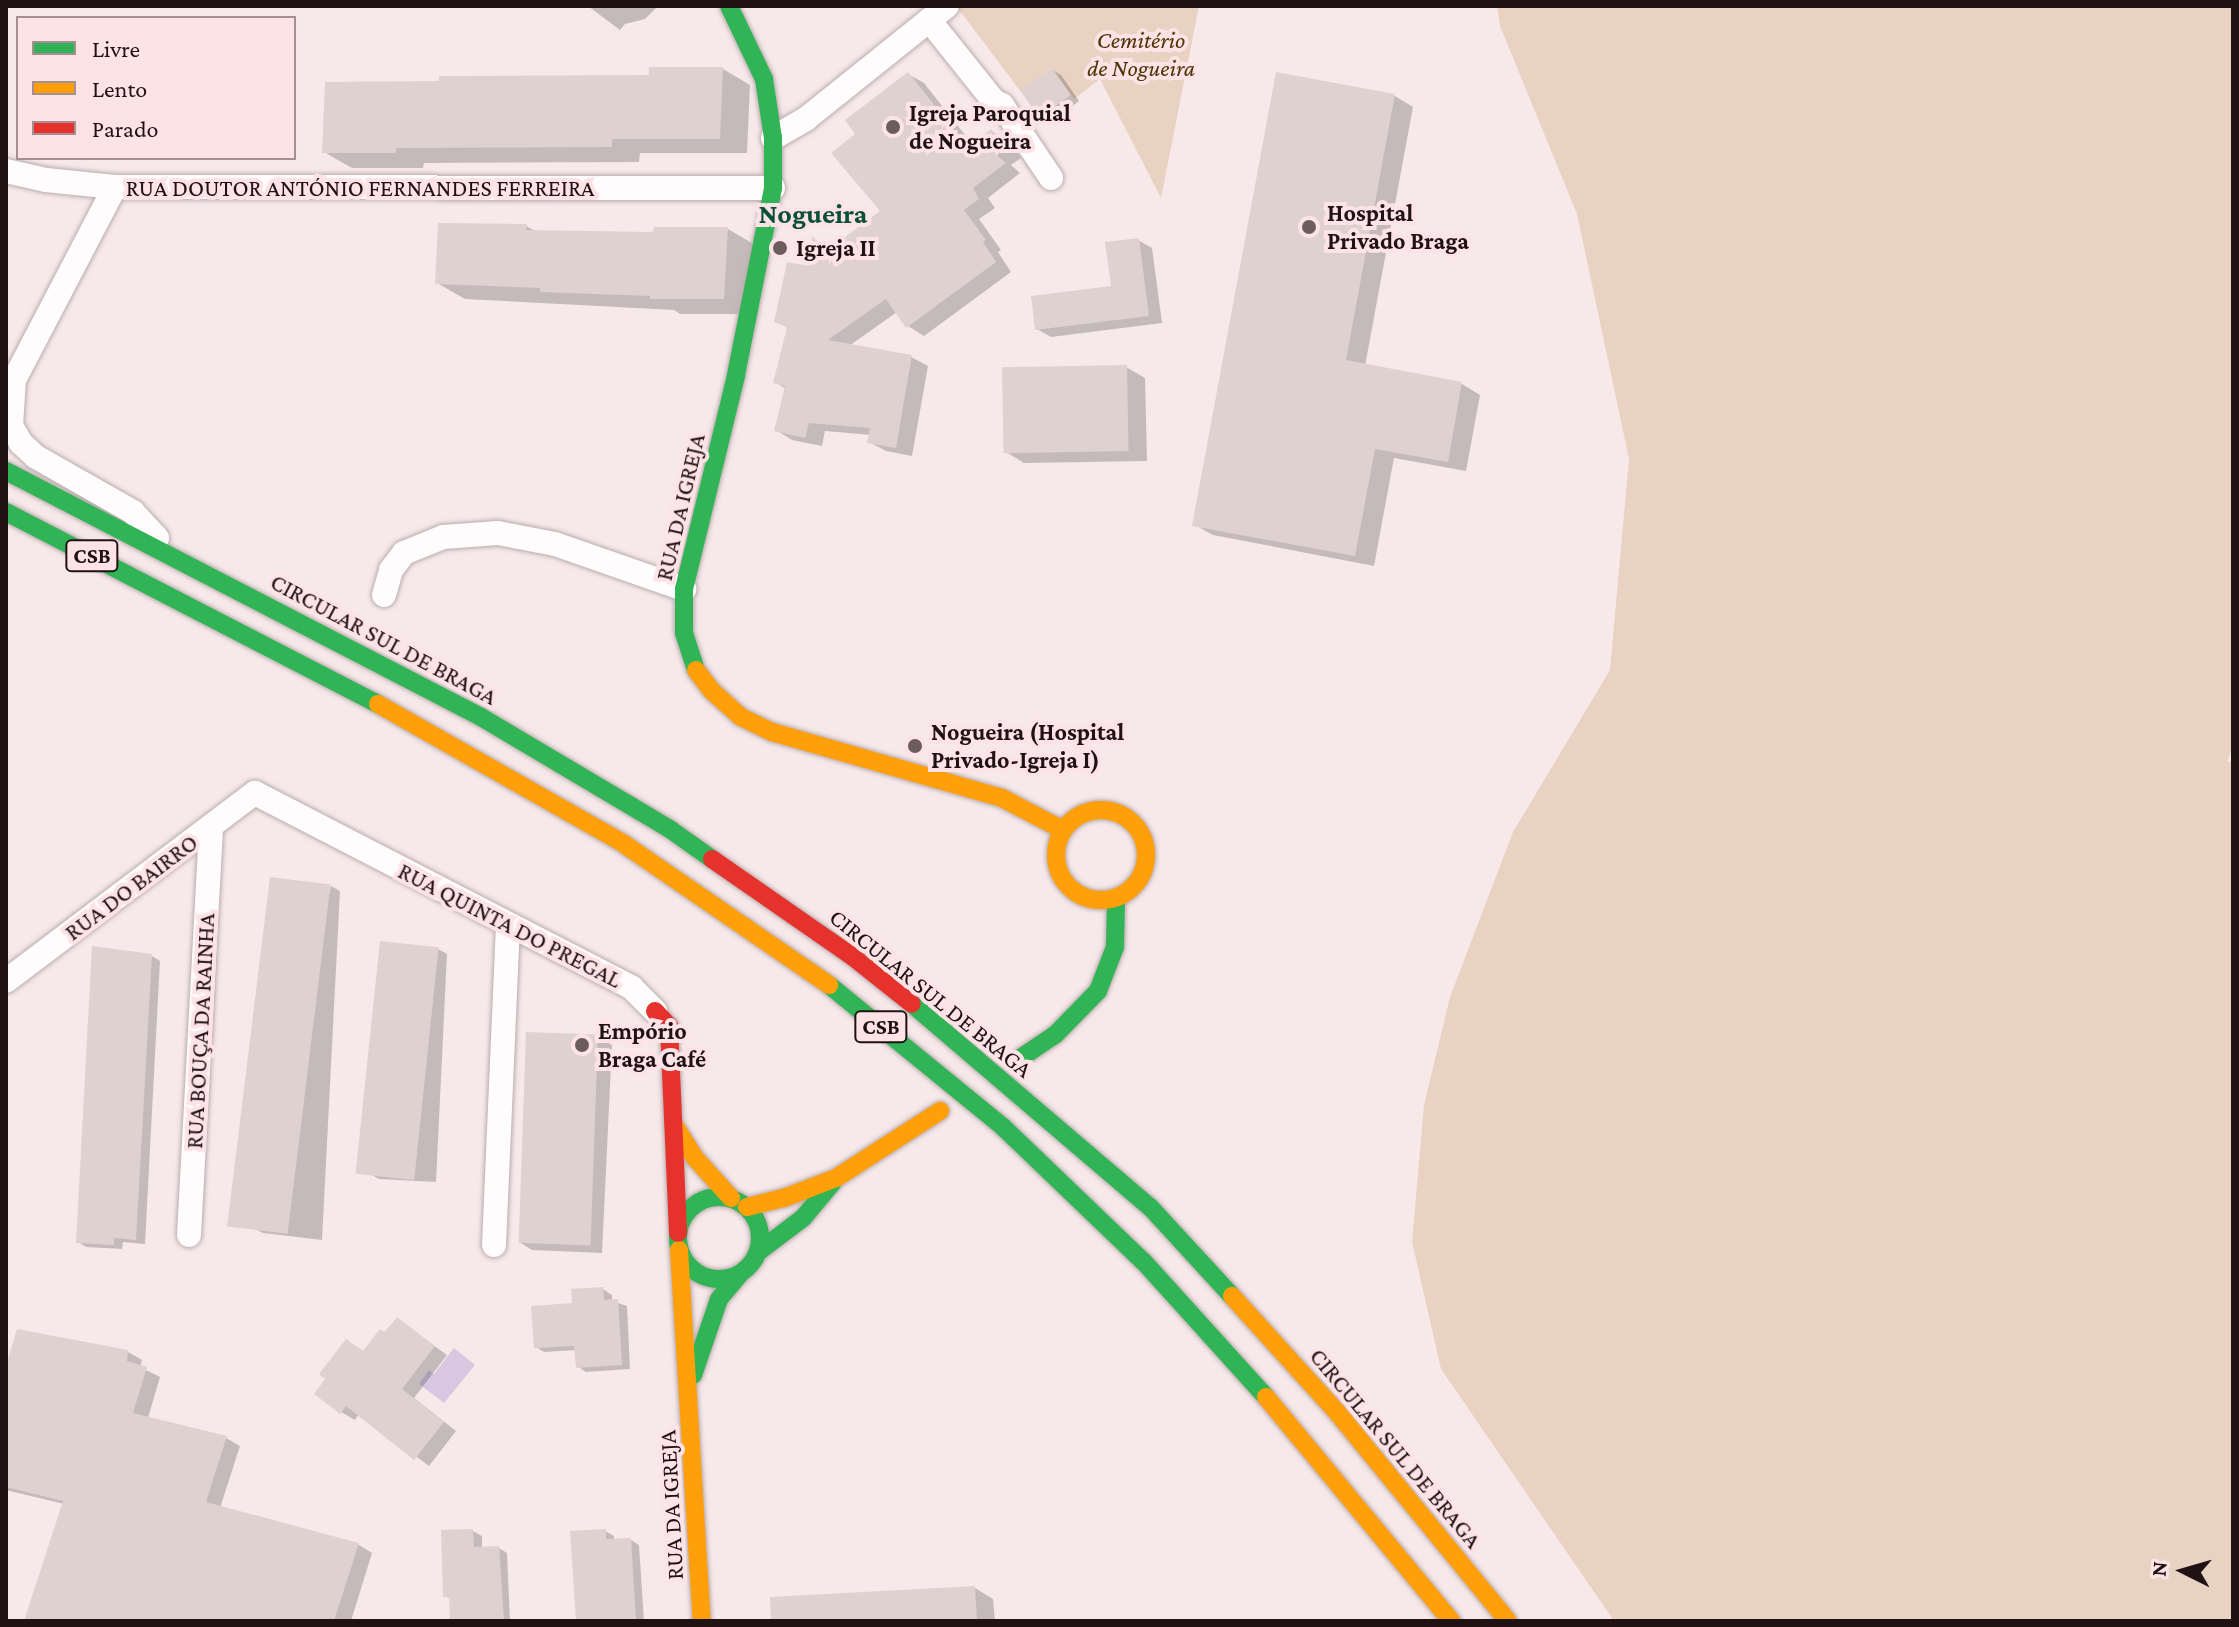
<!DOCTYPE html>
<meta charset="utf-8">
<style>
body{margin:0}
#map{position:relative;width:2239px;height:1627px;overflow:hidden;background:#f7e9ea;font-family:"Crimson Pro",serif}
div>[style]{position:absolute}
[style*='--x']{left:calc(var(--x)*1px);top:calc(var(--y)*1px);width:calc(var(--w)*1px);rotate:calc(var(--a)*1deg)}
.green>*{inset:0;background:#e9d2c1}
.water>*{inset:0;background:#d9c7e2}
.shadow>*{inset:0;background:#0003}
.building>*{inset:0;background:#dfd1d0;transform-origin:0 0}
.roads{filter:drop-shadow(0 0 2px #baacae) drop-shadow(0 0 2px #baacae)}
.street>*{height:24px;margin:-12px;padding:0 12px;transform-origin:12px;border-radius:12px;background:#fefcfc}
.fast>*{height:18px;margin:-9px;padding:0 9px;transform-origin:9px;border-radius:9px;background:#30b455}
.fast>.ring{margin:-9px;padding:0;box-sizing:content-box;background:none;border:18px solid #30b455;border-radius:50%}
.slow>*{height:18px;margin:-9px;padding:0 9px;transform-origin:9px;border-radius:9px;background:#ff9f0a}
.slow>.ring{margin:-9px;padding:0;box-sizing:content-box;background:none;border:18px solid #ff9f0a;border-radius:50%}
.jam>*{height:18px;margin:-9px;padding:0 9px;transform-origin:9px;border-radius:9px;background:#e5322d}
.dots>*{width:22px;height:22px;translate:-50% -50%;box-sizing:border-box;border:4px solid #fde3e6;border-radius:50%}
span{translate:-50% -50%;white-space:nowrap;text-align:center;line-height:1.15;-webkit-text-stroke:8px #fde3e6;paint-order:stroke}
.shield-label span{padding:2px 6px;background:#fde3e6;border:2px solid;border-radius:6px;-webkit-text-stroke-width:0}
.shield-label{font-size:22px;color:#201214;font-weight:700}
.park-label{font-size:24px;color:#503207;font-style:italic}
.poi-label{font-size:24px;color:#201214;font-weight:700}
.left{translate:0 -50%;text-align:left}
.street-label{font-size:24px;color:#201214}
.quarter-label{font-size:28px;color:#094f35;font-weight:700}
.frame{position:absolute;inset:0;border:8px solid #201214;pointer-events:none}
.legend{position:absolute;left:16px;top:16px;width:280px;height:144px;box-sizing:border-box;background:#fde3e6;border:2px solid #a58f92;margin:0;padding:10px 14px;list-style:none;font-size:24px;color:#201214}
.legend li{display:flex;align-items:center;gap:16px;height:40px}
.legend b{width:40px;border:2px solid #a58f92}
.north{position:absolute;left:2143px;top:1531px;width:80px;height:80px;-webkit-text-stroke:6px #fde3e6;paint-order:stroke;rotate:275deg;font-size:22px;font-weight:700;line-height:32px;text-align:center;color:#201214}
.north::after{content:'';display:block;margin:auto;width:28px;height:36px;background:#201214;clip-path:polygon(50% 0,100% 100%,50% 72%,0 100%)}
</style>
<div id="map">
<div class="green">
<i style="clip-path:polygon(1199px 6px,1161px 198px,1100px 79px,1074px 99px,1051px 68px,1021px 92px,957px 7px)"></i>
<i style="clip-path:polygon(1497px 6px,2233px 6px,2233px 746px,2227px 762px,2233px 760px,2233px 1621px,1614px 1621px,1441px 1369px,1412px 1242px,1424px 1105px,1450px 997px,1513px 832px,1610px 670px,1629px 459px,1577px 214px,1500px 26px)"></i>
</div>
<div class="water">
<i style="clip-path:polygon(454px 1348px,475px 1365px,444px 1403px,419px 1384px,429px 1370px,434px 1374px)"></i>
</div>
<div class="shadow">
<i style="clip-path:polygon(588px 6px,658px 6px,645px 19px,625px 24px,620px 30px)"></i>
<i style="clip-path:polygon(723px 69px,750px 85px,747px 153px,640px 153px,639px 162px,424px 163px,423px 168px,352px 168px,324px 152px,441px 83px,650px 77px)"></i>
<i style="clip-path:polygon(1052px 70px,1061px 75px,1079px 101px,1049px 124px,1040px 119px,1024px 93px)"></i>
<i style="clip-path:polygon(908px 74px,924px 83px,973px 145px,991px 131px,1007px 140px,1021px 158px,1011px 165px,1020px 173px,988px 198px,995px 208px,979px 219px,1001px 250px,998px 252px,1011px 272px,924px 336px,908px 326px,897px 312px,849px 346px,911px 357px,928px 366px,912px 456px,886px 451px,869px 442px,871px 435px,825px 431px,822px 446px,792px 440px,776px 430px,786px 389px,775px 382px,788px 328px,776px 321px,810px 268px,814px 239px,831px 250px,883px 212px,858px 135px)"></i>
<i style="clip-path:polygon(1278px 74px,1395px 96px,1413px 107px,1365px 366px,1462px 384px,1480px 395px,1466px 471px,1394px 458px,1374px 566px,1213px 535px,1195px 525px)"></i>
<i style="clip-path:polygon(526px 226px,537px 232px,655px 234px,728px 229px,755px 245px,752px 314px,680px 314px,674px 310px,465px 299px,437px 283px)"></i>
<i style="clip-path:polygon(1138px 240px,1152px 248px,1162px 323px,1051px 337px,1037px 329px,1113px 288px)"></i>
<i style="clip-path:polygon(1126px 367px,1145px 378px,1147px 461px,1024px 463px,1006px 452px)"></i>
<i style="clip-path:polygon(331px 886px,340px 891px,322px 1240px,263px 1233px,254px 1228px)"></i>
<i style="clip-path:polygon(438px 949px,447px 954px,436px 1182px,379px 1179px,370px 1174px)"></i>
<i style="clip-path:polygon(152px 956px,160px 961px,145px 1244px,123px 1242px,122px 1249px,86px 1247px,78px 1242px)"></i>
<i style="clip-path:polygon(598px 1037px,612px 1045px,602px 1253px,532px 1250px,519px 1242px)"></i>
<i style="clip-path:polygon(603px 1289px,612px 1295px,612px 1301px,627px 1306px,630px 1369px,586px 1372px,577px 1366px,577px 1350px,544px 1352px,536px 1347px,574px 1305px)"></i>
<i style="clip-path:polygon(397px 1319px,447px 1355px,414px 1398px,456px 1431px,429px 1466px,359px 1414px,355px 1420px,341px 1412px,347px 1341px,365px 1352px)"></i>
<i style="clip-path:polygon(128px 1352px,142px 1360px,140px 1367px,160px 1377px,148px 1418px,226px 1438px,240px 1446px,220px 1508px,359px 1545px,372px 1553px,351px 1621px,26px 1621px,64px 1504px,6px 1490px,6px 1373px)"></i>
<i style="clip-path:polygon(473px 1531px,482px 1536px,482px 1549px,499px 1548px,507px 1553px,510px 1621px,452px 1621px,451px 1599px,445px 1596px)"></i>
<i style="clip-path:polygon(605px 1531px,614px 1536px,614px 1540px,631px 1540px,639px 1545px,644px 1621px,578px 1621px)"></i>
<i style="clip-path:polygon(975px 1588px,993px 1599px,995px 1621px,773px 1621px)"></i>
</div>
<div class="building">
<i style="clip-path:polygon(649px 67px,723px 67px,720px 139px,612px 139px,612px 147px,396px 148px,396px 153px,322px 153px,325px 82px,439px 81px,439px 76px,649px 75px)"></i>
<i style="left:1052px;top:68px;width:33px;height:39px;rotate:55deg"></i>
<i style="clip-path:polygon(908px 72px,967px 146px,991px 129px,1006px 148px,996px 155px,1006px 163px,973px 188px,979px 199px,964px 210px,986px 240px,983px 242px,996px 262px,906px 328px,886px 299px,828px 340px,912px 355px,896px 448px,867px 443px,870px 428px,809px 423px,805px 438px,774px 431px,785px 386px,773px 383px,787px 327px,774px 322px,787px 262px,809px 266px,812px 236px,825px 252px,880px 211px,831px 153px,855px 134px,845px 120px)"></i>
<i style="clip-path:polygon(1276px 72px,1395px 94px,1346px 360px,1462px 382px,1448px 462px,1375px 449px,1355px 556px,1192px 526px)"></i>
<i style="clip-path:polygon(438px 223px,527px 224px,526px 230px,653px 232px,654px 227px,728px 227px,724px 299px,650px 299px,650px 296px,540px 292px,540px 288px,435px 284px)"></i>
<i style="clip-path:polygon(1139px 238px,1149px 316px,1035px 330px,1031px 296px,1111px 286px,1105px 242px)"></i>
<i style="left:1127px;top:365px;width:86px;height:125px;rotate:89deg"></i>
<i style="left:270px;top:877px;width:61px;height:352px;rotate:7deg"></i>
<i style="left:380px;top:941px;width:59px;height:234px;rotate:6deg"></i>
<i style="clip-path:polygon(92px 946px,152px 954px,136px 1240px,114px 1238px,114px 1245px,76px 1243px)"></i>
<i style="left:526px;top:1032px;width:72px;height:211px;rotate:2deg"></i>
<i style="clip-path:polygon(603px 1287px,604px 1300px,618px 1299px,622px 1365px,576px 1368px,574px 1346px,534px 1348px,531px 1306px,572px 1303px,571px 1289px)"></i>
<i style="clip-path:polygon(397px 1317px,435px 1346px,402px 1389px,444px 1422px,414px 1460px,346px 1406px,340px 1414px,314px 1394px,325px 1379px,319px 1374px,346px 1339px,363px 1351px,380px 1329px,385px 1332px)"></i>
<i style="clip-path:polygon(17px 1329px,128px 1350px,127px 1361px,147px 1367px,133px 1413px,227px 1436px,206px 1502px,359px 1543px,334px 1621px,24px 1621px,63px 1501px,6px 1487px,6px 1366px)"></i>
<i style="clip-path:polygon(473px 1529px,474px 1547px,499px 1546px,504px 1621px,450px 1621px,449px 1597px,443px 1597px,441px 1530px)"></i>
<i style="clip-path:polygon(606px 1529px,606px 1539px,631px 1538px,636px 1621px,576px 1621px,570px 1531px)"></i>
<i style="clip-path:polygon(975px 1586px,977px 1621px,771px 1621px,770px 1597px)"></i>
</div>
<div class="roads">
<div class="street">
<i style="--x:929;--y:20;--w:104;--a:51.3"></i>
<i style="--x:994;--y:101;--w:9;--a:27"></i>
<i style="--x:1002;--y:105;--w:88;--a:56.1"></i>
<i style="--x:773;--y:138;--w:39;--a:-30"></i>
<i style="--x:807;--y:118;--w:179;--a:-38.7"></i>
<i style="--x:6;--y:171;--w:41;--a:12.7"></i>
<i style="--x:46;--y:180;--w:69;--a:5.8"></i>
<i style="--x:157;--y:538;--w:35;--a:-133"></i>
<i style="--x:133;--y:512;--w:112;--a:-150.4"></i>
<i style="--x:36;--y:457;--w:21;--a:-137"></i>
<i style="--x:21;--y:443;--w:20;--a:-120"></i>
<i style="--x:11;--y:426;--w:46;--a:-86.3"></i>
<i style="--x:14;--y:380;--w:218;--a:-62.4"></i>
<i style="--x:115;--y:187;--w:658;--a:0.09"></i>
<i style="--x:384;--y:595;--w:26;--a:-74"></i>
<i style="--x:391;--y:570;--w:21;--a:-53"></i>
<i style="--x:404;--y:553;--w:42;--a:-22.3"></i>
<i style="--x:443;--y:537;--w:55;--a:-4.2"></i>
<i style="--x:498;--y:533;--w:58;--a:10.9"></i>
<i style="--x:555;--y:544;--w:137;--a:19.2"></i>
<i style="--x:6;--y:981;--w:312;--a:-37.1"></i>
<i style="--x:255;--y:793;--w:424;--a:27.3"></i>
<i style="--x:632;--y:988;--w:33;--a:45"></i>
<i style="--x:189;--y:1235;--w:409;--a:-86.9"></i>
<i style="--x:494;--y:1245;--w:319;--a:-87.5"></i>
</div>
<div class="fast">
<i style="--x:6;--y:471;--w:535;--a:27.38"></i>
<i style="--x:481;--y:717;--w:221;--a:30.7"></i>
<i style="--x:671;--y:830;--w:50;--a:35.3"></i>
<i style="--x:6;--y:512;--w:419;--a:27.3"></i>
<i style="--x:696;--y:670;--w:39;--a:-108"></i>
<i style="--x:684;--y:633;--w:44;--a:-90"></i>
<i style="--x:684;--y:589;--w:220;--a:-76.3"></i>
<i style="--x:736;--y:375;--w:191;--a:-78.8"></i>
<i style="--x:773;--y:188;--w:50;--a:-90"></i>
<i style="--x:773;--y:138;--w:60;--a:-98.7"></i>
<i style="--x:764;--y:79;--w:81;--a:-115.6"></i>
<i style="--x:829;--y:985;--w:225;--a:39.2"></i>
<i style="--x:1003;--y:1127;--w:195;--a:43.8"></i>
<i style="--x:1144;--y:1262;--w:182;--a:47.9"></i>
<i style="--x:912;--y:1004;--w:314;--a:40.5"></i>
<i style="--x:1151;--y:1208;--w:120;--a:47.4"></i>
<i style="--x:1022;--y:1057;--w:40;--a:-34"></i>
<i style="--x:1055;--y:1035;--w:62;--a:-45.7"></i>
<i style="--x:1098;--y:991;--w:47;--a:-68.9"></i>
<i style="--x:1115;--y:947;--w:49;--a:-88.8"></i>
<i class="ring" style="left:678px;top:1197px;width:64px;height:64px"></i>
<i style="--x:758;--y:1252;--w:56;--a:-37.1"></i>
<i style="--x:803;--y:1218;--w:47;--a:-50.2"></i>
<i style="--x:693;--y:1375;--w:80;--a:-71.1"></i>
<i style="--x:719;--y:1299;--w:31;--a:-50"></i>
</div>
<div class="slow">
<i style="--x:696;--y:670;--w:26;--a:53"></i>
<i style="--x:712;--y:691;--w:39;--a:42"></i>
<i style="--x:741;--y:717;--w:34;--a:26"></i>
<i style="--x:772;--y:732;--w:239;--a:16"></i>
<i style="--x:1002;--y:798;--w:69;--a:27.7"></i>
<i style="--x:378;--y:704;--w:283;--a:29.6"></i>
<i style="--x:624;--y:844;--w:249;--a:34.5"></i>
<i class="ring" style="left:1056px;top:810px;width:72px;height:72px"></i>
<i style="--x:673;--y:1123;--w:41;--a:57.8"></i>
<i style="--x:695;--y:1158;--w:54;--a:48"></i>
<i style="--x:747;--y:1207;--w:38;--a:-14"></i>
<i style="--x:784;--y:1198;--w:56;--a:-21"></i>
<i style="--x:836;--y:1178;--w:124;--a:-32.8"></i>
<i style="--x:679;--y:1250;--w:372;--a:86.5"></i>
<i style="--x:1232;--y:1296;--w:155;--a:47.9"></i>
<i style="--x:1336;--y:1411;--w:271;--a:50.7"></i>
<i style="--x:1266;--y:1397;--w:291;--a:50.4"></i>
</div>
<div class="jam">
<i style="--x:712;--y:859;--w:172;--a:34.8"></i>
<i style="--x:853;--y:957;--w:75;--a:38.5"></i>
<i style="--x:655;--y:1011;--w:21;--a:47"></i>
<i style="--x:669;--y:1026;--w:207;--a:87.5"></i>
</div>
</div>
<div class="dots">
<i style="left:893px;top:127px;background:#6b5d5f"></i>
<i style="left:1309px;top:227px;background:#6b5d5f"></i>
<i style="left:780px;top:248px;background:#6b5d5f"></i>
<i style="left:915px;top:746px;background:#6b5d5f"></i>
<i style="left:582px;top:1045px;background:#6b5d5f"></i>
</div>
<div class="shield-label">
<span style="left:92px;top:556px">CSB</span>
<span style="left:881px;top:1027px">CSB</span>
</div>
<div class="park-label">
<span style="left:1141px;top:54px">Cemitério<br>de Nogueira</span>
</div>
<div class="poi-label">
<span class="left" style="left:909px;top:127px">Igreja Paroquial<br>de Nogueira</span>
<span class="left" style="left:1327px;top:227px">Hospital<br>Privado Braga</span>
<span class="left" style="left:796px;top:248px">Igreja II</span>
<span class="left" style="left:931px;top:746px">Nogueira (Hospital<br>Privado-Igreja I)</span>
<span class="left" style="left:598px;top:1045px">Empório<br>Braga Café</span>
</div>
<div class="street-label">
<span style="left:360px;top:188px">RUA DOUTOR ANTÓNIO FERNANDES FERREIRA</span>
<span style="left:680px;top:507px;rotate:-77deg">RUA DA IGREJA</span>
<span style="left:384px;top:639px;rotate:28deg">CIRCULAR SUL DE BRAGA</span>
<span style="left:131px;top:887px;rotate:-37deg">RUA DO BAIRRO</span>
<span style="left:510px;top:925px;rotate:27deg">RUA QUINTA DO PREGAL</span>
<span style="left:931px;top:993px;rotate:39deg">CIRCULAR SUL DE BRAGA</span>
<span style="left:200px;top:1031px;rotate:-87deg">RUA BOUÇA DA RAINHA</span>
<span style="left:1396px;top:1448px;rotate:50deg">CIRCULAR SUL DE BRAGA</span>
<span style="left:671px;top:1505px;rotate:-93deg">RUA DA IGREJA</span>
</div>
<div class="quarter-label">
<span style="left:813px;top:214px">Nogueira</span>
</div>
<div class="frame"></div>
<ul class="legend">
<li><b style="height:10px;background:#30b455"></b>Livre</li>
<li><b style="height:10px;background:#ff9f0a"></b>Lento</li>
<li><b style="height:10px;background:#e5322d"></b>Parado</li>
</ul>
<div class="north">N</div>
</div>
